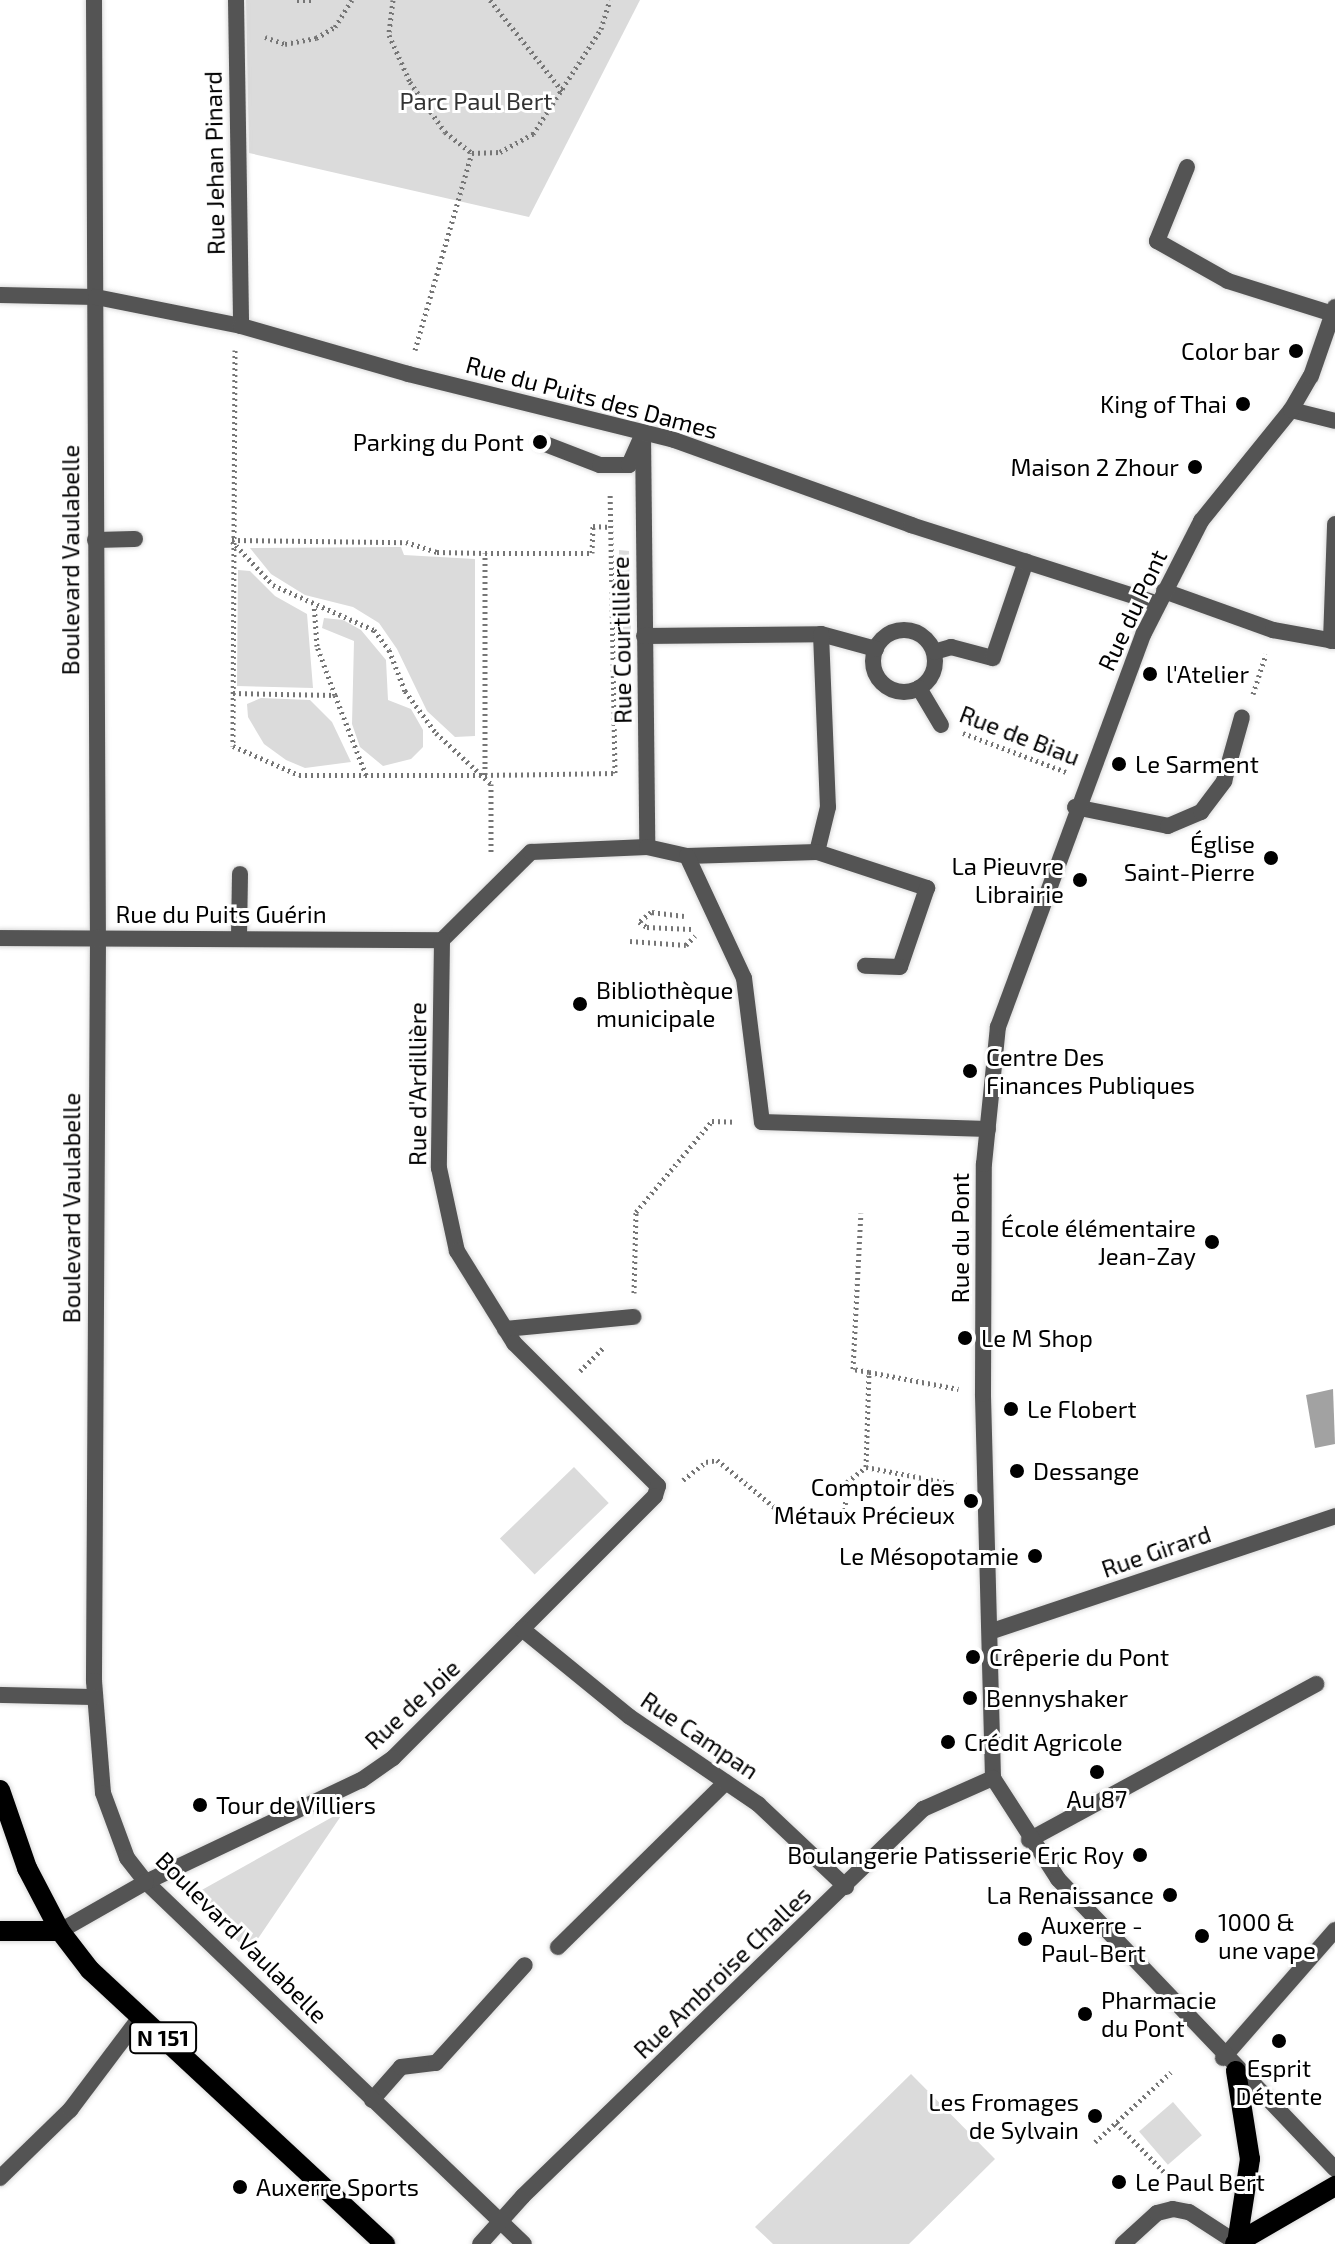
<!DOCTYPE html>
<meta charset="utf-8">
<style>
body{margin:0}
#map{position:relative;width:1335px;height:2244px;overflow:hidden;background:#fff;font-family:"Exo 2",sans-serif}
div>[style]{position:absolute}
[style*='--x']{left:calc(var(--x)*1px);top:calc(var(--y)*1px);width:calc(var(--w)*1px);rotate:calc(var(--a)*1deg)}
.green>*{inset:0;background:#dbdbdb;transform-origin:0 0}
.water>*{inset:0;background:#a2a2a2}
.path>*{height:5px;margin-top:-2.5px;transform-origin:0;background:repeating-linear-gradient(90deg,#767676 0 2px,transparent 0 6px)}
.roads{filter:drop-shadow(0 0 2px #dbdbdb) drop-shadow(0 0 2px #dbdbdb)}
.service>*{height:16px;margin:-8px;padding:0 8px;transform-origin:8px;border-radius:8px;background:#545454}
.pedestrian>*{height:16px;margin:-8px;padding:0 8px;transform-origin:8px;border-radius:8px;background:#545454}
.pedestrian>.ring{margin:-8px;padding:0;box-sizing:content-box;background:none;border:16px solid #545454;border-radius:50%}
.minor>*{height:16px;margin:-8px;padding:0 8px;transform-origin:8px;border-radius:8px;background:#545454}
.tertiary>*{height:16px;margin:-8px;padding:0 8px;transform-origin:8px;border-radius:8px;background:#545454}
.primary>*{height:20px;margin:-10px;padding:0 10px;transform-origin:10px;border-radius:10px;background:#000}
.dots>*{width:22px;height:22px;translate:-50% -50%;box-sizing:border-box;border:4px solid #fff;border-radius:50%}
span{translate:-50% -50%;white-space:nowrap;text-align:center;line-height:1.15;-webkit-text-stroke:6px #fff;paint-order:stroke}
.shield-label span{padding:2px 6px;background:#fff;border:2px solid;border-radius:6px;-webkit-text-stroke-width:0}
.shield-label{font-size:22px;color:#000;font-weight:700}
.park-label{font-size:24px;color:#323232}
.street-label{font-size:24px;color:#000}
.poi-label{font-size:24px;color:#000}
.right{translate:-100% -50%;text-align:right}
.left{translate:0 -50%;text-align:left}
</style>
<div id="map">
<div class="green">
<i style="clip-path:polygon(246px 0,640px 0,529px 217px,249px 153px)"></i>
<i style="clip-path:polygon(401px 547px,404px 555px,475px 559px,475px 736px,455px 737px,427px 711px,397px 649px,379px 623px,353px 607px,305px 595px,271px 574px,250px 548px)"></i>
<i style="clip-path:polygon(619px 550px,629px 551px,631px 635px,619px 636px)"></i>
<i style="clip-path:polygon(238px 570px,250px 571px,275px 596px,307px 614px,313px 688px,237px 686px)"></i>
<i style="clip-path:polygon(324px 618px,343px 620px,361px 630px,386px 660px,388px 700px,411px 709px,423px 730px,423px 747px,411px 759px,383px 766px,360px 747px,352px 724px,354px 641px,322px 628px)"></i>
<i style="clip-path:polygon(261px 698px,310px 700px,332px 722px,351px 762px,305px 768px,286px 760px,264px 744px,248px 717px,247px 704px)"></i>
<i style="left:574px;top:1467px;width:50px;height:103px;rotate:46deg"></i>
<i style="clip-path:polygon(345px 1810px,249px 1952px,191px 1896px)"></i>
<i style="clip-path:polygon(911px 2074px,995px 2159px,909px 2244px,773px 2244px,755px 2227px)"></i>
<i style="left:1173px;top:2102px;width:44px;height:45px;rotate:49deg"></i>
</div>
<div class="water">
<i style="clip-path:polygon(1333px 1389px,1335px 1444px,1315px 1448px,1306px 1395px)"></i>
</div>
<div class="path">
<i style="--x:297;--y:0;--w:15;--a:0"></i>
<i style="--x:393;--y:0;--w:35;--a:97"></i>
<i style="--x:389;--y:35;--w:51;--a:65.9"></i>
<i style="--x:410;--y:82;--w:61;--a:55"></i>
<i style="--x:445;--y:132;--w:34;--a:38"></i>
<i style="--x:490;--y:0;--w:119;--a:51.5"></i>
<i style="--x:265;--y:37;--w:21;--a:19"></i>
<i style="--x:285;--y:44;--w:32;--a:-11"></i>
<i style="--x:316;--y:38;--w:22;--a:-30"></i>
<i style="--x:335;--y:27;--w:32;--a:-58"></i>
<i style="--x:235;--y:350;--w:396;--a:90.3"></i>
<i style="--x:233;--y:746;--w:72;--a:23.7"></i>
<i style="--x:299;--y:775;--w:186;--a:0"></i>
<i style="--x:485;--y:775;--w:222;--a:-90"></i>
<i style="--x:485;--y:553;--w:107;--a:0"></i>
<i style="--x:592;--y:553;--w:27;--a:-88"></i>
<i style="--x:593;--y:526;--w:17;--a:3"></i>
<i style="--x:415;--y:350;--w:205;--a:-73.9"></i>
<i style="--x:472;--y:153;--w:28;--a:-2"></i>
<i style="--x:500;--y:152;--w:38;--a:-29"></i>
<i style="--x:533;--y:134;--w:125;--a:-57.1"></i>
<i style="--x:601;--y:29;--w:30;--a:-73"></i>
<i style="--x:232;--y:540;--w:174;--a:0.7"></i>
<i style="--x:406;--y:542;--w:33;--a:18"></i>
<i style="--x:437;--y:552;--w:48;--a:1.2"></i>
<i style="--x:232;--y:541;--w:60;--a:47"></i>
<i style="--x:273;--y:585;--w:111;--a:24"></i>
<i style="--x:374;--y:630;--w:25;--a:53"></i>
<i style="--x:389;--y:650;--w:44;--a:68.7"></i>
<i style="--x:405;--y:691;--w:52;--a:53.6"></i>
<i style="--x:436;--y:733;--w:75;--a:42.8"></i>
<i style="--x:491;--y:784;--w:69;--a:90"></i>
<i style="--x:233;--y:693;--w:102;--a:1.1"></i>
<i style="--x:335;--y:695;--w:52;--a:-110.2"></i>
<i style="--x:317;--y:646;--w:39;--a:-94"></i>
<i style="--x:1253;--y:694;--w:42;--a:-72"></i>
<i style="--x:335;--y:695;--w:86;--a:68.8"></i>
<i style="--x:963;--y:733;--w:110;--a:20.7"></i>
<i style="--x:485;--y:775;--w:130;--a:-0.9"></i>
<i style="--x:615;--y:773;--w:281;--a:-91"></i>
<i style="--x:684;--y:916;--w:33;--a:-173"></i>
<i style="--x:651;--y:912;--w:16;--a:140"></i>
<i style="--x:639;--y:922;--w:9;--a:32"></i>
<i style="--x:647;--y:927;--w:44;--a:2.6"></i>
<i style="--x:630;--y:941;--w:56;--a:4.1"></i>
<i style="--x:686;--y:945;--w:13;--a:-45"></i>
<i style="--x:634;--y:1293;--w:81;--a:-88.6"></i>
<i style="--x:636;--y:1212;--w:119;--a:-50.1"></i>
<i style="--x:712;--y:1121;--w:23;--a:2"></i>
<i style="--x:580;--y:1371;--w:34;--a:-45"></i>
<i style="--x:869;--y:1372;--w:91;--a:10.8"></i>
<i style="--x:866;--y:1467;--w:95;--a:11"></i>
<i style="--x:683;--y:1480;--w:29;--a:-38"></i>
<i style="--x:706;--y:1462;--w:11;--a:-10"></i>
<i style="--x:717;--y:1460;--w:80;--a:39.4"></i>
<i style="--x:779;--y:1511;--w:60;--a:2.9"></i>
<i style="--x:839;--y:1514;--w:7;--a:-34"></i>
<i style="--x:845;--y:1510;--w:28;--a:-86"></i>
<i style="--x:847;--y:1482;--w:24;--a:-38"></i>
<i style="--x:866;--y:1467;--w:95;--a:-88.2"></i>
<i style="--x:869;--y:1372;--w:16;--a:-169"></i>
<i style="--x:853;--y:1369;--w:156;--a:-87.1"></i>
<i style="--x:1116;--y:2123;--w:74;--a:45.5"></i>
<i style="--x:1095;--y:2142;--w:103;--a:-42.6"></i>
</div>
<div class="roads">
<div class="service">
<i style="--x:1187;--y:167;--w:80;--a:112.1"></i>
<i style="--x:1157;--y:241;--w:81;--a:29.4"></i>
<i style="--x:1228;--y:281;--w:110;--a:17.4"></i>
<i style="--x:540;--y:442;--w:64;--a:21"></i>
<i style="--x:600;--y:465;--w:29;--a:0"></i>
<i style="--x:629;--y:465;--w:35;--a:-66"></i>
<i style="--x:95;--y:540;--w:40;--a:-1.4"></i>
<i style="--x:239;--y:937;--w:63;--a:-89.1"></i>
<i style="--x:505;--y:1329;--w:129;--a:-5.4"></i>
<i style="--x:558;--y:1947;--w:235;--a:-44.5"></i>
<i style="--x:372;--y:2100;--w:44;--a:-48.7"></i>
<i style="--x:401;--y:2067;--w:35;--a:-7"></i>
<i style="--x:436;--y:2063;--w:132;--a:-47.8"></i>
<i style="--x:0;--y:2178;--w:98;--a:-44.2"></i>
<i style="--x:70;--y:2110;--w:116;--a:-53"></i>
<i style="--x:1123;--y:2244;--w:46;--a:-42.4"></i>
<i style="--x:1157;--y:2213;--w:16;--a:-14"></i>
<i style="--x:1173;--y:2209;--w:16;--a:11"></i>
<i style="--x:1189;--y:2212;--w:57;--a:32.9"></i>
</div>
<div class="pedestrian">
<i style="--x:643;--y:433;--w:414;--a:89.4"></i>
<i class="ring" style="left:873px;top:630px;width:46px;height:46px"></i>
<i style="--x:821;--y:634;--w:57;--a:15.3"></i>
<i style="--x:644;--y:636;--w:177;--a:-0.6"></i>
<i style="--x:821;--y:634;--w:173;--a:87.7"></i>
<i style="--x:828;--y:807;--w:46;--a:103.7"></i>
<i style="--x:934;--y:652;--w:18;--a:-16"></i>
<i style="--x:951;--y:647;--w:43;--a:14.7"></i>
<i style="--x:993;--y:658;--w:102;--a:-71.2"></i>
<i style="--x:919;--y:688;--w:43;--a:59.3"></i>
<i style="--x:687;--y:856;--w:130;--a:-1.8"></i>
<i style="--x:817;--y:852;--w:116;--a:18.1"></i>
<i style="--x:927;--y:888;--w:83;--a:108.9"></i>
<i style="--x:900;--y:967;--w:35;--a:-178"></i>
<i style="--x:442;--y:940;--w:125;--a:-44.7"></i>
<i style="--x:531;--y:852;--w:116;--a:-2.5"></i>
<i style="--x:647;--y:847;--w:41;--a:12.7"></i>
<i style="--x:687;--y:856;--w:135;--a:65"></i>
<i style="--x:744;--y:978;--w:145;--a:82.9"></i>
<i style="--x:762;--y:1122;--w:226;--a:1.8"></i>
</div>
<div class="minor">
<i style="--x:94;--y:0;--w:937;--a:89.76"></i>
<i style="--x:98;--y:937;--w:744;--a:90.31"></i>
<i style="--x:94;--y:1681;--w:112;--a:85.4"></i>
<i style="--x:103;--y:1793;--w:69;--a:69.7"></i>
<i style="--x:127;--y:1858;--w:31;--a:52"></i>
<i style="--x:146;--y:1882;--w:523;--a:43.76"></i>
<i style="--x:236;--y:0;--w:326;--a:89.1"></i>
<i style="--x:0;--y:295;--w:96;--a:1.2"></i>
<i style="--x:96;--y:297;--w:148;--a:11.3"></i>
<i style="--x:241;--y:326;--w:174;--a:16"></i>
<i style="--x:408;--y:374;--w:274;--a:13.9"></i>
<i style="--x:674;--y:440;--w:252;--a:19.7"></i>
<i style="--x:911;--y:525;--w:259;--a:17.7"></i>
<i style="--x:1291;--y:410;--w:45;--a:14"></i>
<i style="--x:1164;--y:591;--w:116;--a:19.7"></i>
<i style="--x:1273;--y:630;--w:63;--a:10.1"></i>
<i style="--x:1331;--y:641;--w:117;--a:-88"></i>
<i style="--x:1075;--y:807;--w:95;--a:11.5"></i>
<i style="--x:1168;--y:826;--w:36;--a:-23"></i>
<i style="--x:1201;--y:812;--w:39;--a:-53"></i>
<i style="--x:1224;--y:781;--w:66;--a:-74.3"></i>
<i style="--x:0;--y:938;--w:442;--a:0.3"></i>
<i style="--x:442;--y:940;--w:228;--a:90.8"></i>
<i style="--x:439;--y:1168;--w:85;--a:77.8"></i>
<i style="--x:457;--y:1251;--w:108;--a:58.2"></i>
<i style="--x:514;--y:1343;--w:203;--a:44.8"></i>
<i style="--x:658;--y:1486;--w:10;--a:107"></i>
<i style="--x:655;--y:1496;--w:371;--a:135"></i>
<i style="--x:393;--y:1758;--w:39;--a:145"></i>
<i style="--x:361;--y:1780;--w:238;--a:154.6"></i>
<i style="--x:146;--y:1882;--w:99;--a:150.3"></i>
<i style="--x:522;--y:1629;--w:139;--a:39.2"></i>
<i style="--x:630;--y:1717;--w:155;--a:34.2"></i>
<i style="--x:758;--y:1804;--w:121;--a:43.3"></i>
<i style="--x:992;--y:1631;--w:362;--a:-18.5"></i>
<i style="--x:0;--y:1695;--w:95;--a:1.2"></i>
<i style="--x:993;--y:1778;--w:384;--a:-91.5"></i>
<i style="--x:983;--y:1394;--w:230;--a:-89.8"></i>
<i style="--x:984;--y:1164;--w:138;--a:-84.2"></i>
<i style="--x:998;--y:1027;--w:420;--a:-69.7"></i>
<i style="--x:1144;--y:633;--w:126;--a:-63"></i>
<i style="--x:1201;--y:521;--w:143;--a:-51"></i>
<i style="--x:1291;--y:410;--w:39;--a:-60"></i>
<i style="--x:1311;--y:376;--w:73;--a:-70.8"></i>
<i style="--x:1029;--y:1840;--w:327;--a:-28.5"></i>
<i style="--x:1223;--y:2058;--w:170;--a:-48.8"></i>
</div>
<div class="tertiary">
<i style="--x:480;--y:2244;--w:64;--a:-48.1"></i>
<i style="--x:523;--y:2196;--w:557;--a:-44.05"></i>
<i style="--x:923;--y:1809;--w:77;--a:-23.9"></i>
<i style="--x:993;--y:1778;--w:120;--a:57.2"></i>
<i style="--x:1058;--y:1879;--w:401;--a:46.3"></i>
</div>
<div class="primary">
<i style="--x:0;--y:1790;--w:83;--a:70.9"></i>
<i style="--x:27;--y:1868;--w:71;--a:62.4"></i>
<i style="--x:60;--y:1931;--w:49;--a:52.4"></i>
<i style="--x:90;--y:1970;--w:403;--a:42.9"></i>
<i style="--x:0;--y:1931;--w:60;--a:0"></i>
<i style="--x:1236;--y:2071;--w:89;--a:81"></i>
<i style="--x:1250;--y:2159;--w:85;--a:98.8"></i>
<i style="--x:1235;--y:2244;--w:116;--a:-30.1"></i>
</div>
</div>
<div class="dots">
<i style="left:1296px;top:351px;background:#000"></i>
<i style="left:1243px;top:404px;background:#000"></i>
<i style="left:540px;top:442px;background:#000"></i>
<i style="left:1195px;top:467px;background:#000"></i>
<i style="left:1150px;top:674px;background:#000"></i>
<i style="left:1119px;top:764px;background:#000"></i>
<i style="left:1271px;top:858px;background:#000"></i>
<i style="left:1080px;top:880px;background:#000"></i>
<i style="left:580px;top:1004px;background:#000"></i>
<i style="left:970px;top:1071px;background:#000"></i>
<i style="left:1212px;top:1242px;background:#000"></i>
<i style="left:965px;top:1338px;background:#000"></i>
<i style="left:1011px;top:1409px;background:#000"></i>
<i style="left:1017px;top:1471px;background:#000"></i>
<i style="left:971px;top:1501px;background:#000"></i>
<i style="left:1035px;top:1556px;background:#000"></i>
<i style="left:973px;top:1657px;background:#000"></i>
<i style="left:970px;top:1698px;background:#000"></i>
<i style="left:948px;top:1742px;background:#000"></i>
<i style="left:1097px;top:1772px;background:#000"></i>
<i style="left:200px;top:1805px;background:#000"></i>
<i style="left:1140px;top:1855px;background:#000"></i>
<i style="left:1170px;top:1895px;background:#000"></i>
<i style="left:1202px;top:1936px;background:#000"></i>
<i style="left:1025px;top:1939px;background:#000"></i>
<i style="left:1085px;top:2014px;background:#000"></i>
<i style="left:1279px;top:2041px;background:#000"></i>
<i style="left:1095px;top:2116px;background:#000"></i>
<i style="left:1119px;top:2182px;background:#000"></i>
<i style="left:240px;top:2187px;background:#000"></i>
</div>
<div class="shield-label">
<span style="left:163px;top:2038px">N 151</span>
</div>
<div class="park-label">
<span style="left:476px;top:101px">Parc Paul Bert</span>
</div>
<div class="street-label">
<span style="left:214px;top:163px;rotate:-91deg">Rue Jehan Pinard</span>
<span style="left:592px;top:397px;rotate:15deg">Rue du Puits des Dames</span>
<span style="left:70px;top:560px;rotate:-90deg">Boulevard Vaulabelle</span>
<span style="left:1132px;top:610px;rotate:-65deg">Rue du Pont</span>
<span style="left:621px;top:640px;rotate:-91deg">Rue Courtillière</span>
<span style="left:1020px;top:735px;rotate:21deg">Rue de Biau</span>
<span style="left:221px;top:914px">Rue du Puits Guérin</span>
<span style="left:417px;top:1084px;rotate:-90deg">Rue d'Ardillière</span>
<span style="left:71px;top:1208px;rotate:-90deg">Boulevard Vaulabelle</span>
<span style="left:960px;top:1238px;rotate:-90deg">Rue du Pont</span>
<span style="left:1156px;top:1551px;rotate:-19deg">Rue Girard</span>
<span style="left:412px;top:1704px;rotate:-43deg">Rue de Joie</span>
<span style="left:700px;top:1735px;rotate:34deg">Rue Campan</span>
<span style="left:242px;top:1937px;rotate:45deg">Boulevard Vaulabelle</span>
<span style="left:722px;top:1972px;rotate:-44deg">Rue Ambroise Challes</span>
</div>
<div class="poi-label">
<span class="right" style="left:1280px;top:351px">Color bar</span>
<span class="right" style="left:1227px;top:404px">King of Thai</span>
<span class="right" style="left:524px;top:442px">Parking du Pont</span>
<span class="right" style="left:1179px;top:467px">Maison 2 Zhour</span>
<span class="left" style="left:1166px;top:674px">l'Atelier</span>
<span class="left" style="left:1135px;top:764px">Le Sarment</span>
<span class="right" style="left:1255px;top:858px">Église<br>Saint-Pierre</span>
<span class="right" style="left:1064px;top:880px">La Pieuvre<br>Librairie</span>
<span class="left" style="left:596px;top:1004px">Bibliothèque<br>municipale</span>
<span class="left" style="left:986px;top:1071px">Centre Des<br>Finances Publiques</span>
<span class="right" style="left:1196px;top:1242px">École élémentaire<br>Jean-Zay</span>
<span class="left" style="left:981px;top:1338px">Le M Shop</span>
<span class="left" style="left:1027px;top:1409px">Le Flobert</span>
<span class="left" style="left:1033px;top:1471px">Dessange</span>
<span class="right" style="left:955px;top:1501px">Comptoir des<br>Métaux Précieux</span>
<span class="right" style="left:1019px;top:1556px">Le Mésopotamie</span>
<span class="left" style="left:989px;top:1657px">Crêperie du Pont</span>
<span class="left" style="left:986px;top:1698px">Bennyshaker</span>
<span class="left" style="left:964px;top:1742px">Crédit Agricole</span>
<span style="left:1097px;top:1799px">Au 87</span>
<span class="left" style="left:216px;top:1805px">Tour de Villiers</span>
<span class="right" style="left:1124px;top:1855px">Boulangerie Patisserie Eric Roy</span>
<span class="right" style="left:1154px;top:1895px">La Renaissance</span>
<span class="left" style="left:1218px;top:1936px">1000 &amp;<br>une vape</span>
<span class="left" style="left:1041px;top:1939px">Auxerre -<br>Paul-Bert</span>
<span class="left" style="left:1101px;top:2014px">Pharmacie<br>du Pont</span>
<span style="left:1279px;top:2082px">Esprit<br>Détente</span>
<span class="right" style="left:1079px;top:2116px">Les Fromages<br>de Sylvain</span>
<span class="left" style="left:1135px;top:2182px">Le Paul Bert</span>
<span class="left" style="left:256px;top:2187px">Auxerre Sports</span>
</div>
</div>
